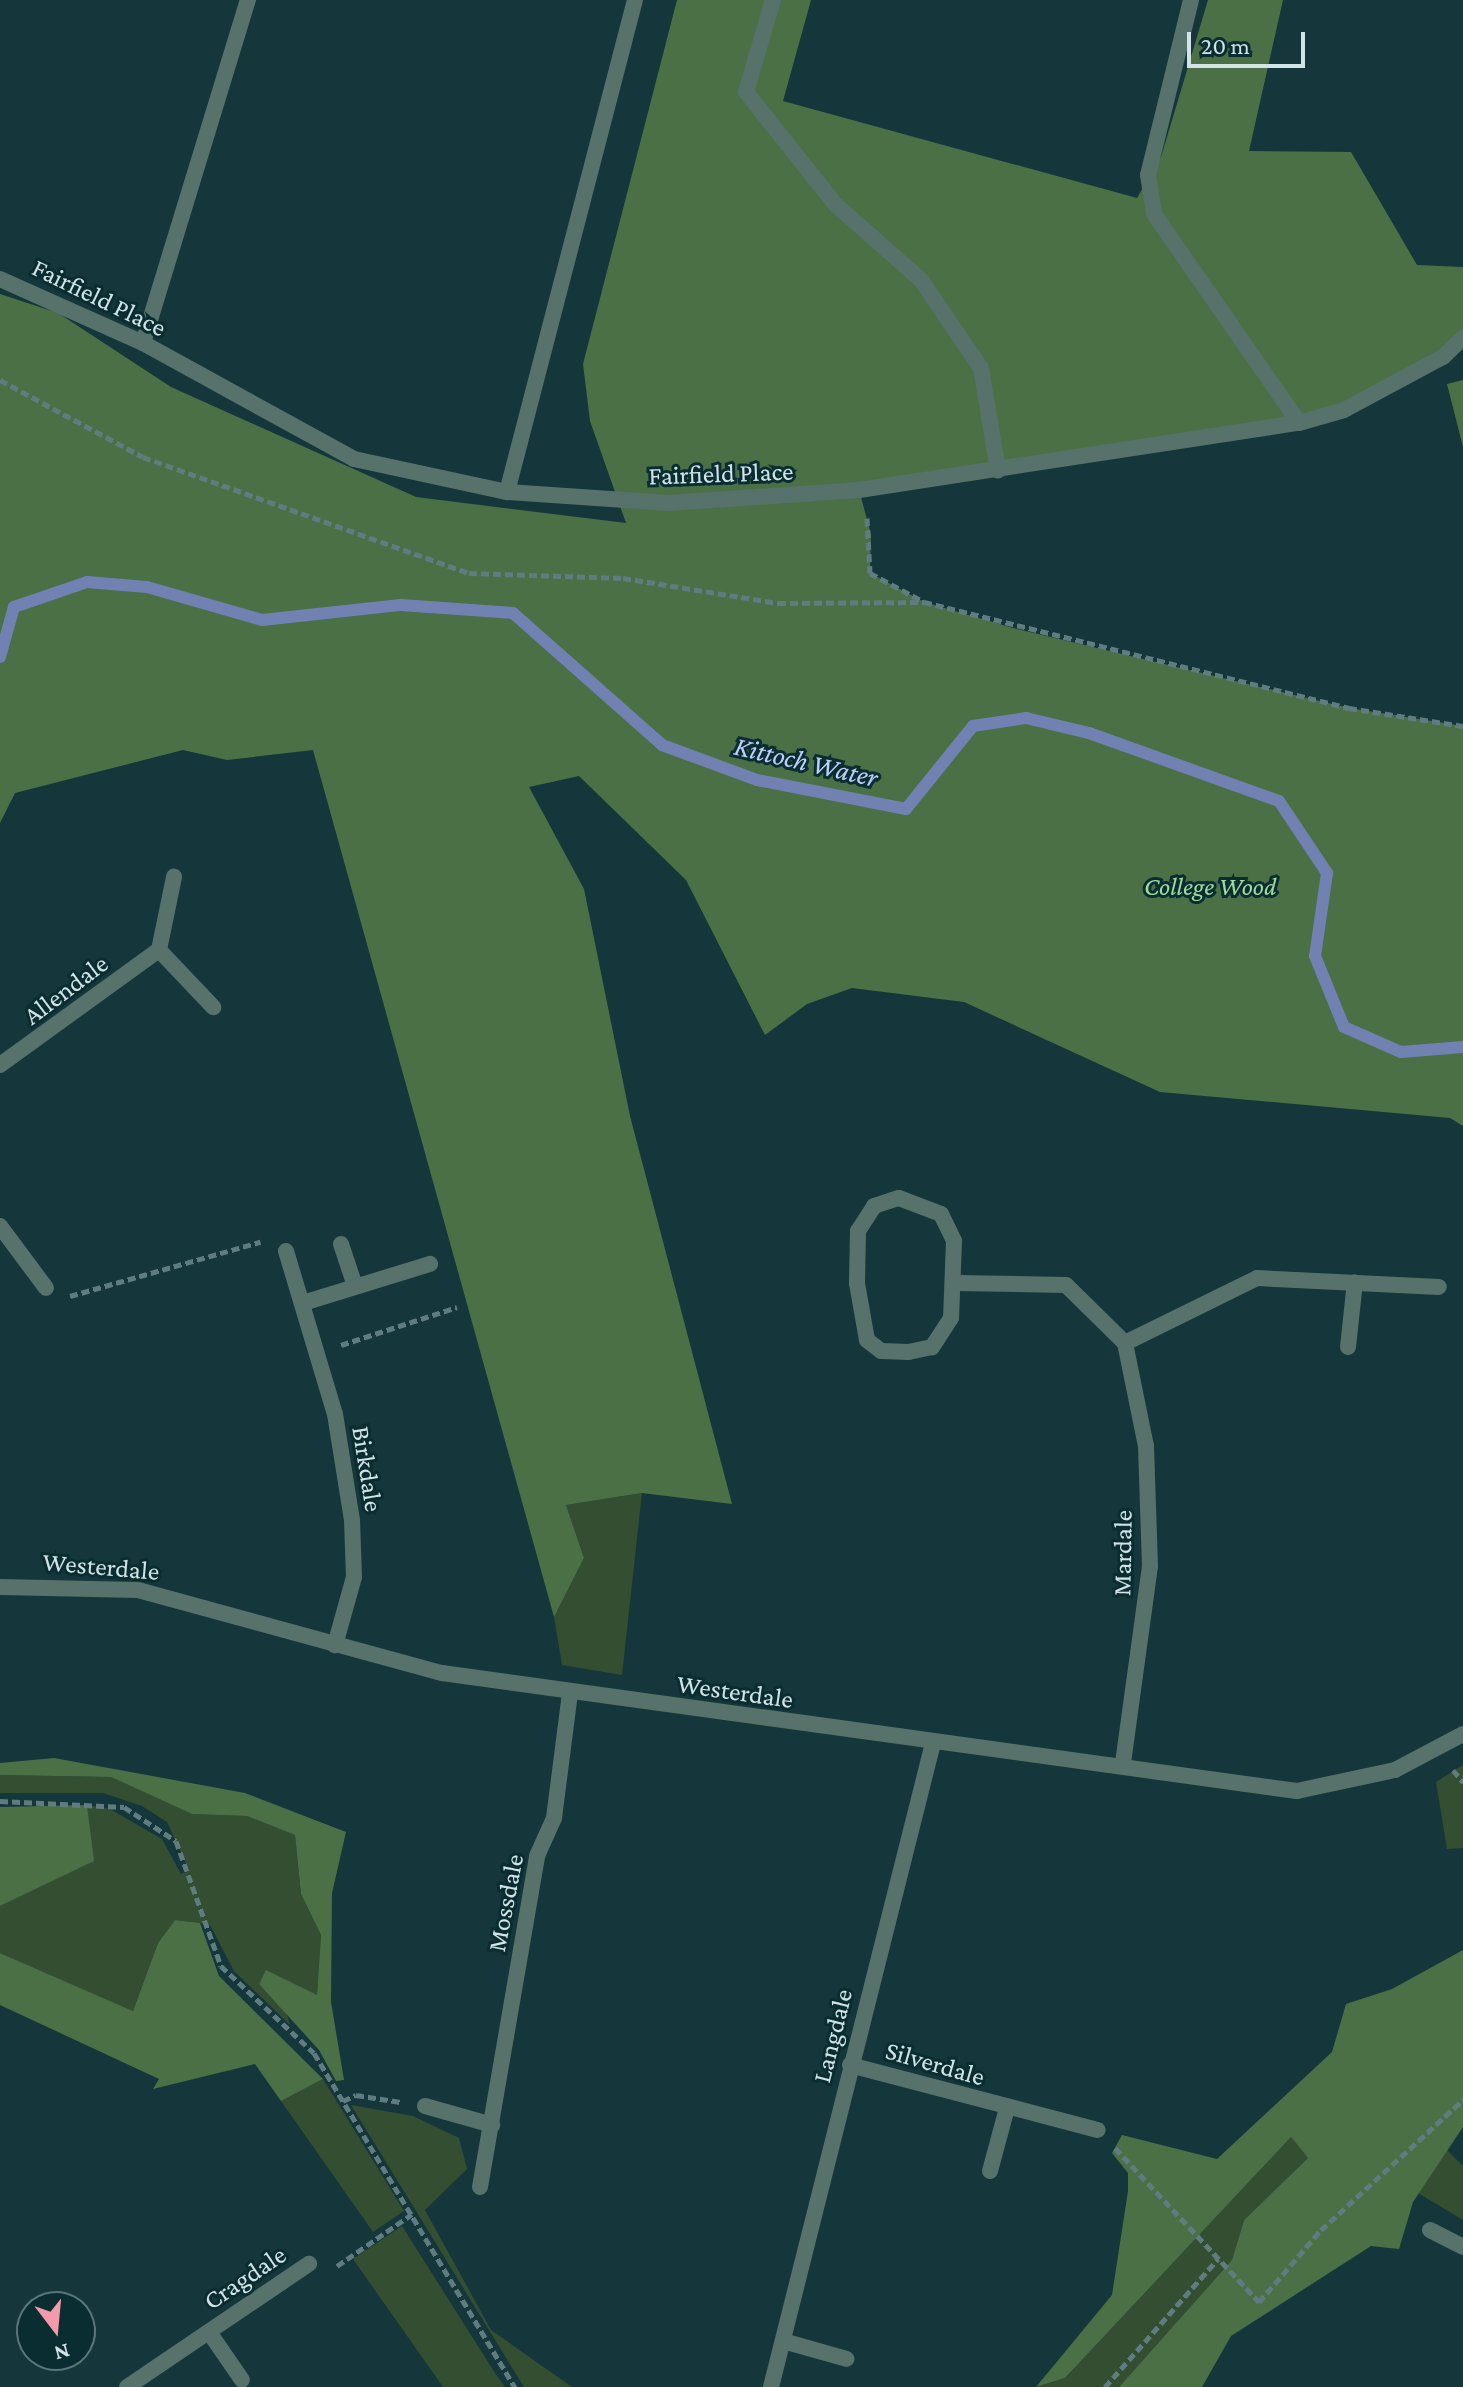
<!DOCTYPE html>
<style>
body{margin:0}
#map{position:relative;width:1463px;height:2387px;overflow:hidden;background:#15373b;font-family:"Crimson Pro",serif}
div>[style]{position:absolute}
[style*='--x']{left:calc(var(--x)*1px);top:calc(var(--y)*1px);width:calc(var(--w)*1px);rotate:calc(var(--a)*1deg)}
.green>*{inset:0;background:#334e30}
.forest>*{inset:0;background:#4b7046}
.stream>*{height:12px;margin:-6px;padding:0 6px;transform-origin:6px;border-radius:6px;background:#7181b2}
.path>*{height:5px;margin-top:-2.5px;transform-origin:0;background:repeating-linear-gradient(90deg,#607c80 0 8px,transparent 0 12px)}
.service>*{height:16px;margin:-8px;padding:0 8px;transform-origin:8px;border-radius:8px;background:#57726a}
.minor>*{height:16px;margin:-8px;padding:0 8px;transform-origin:8px;border-radius:8px;background:#57726a}
span{translate:-50% -50%;white-space:nowrap;text-align:center;line-height:1.15;-webkit-text-stroke:6px #0a2d31;paint-order:stroke}
.street-label{font-size:26px;color:#d2e4e7}
.park-label{font-size:26px;color:#a1db9a;font-style:italic}
.water-label{font-size:28px;color:#bfcefa;font-style:italic}
.north{position:absolute;left:16px;top:2291px;width:80px;height:80px;box-sizing:border-box;background:#0a2d31;border:2px solid #5a767a;border-radius:50%;rotate:164deg;font-size:22px;font-weight:700;line-height:32px;text-align:center;color:#d2e4e7}
.north::after{content:'';display:block;margin:auto;width:28px;height:36px;background:#f39aac;clip-path:polygon(50% 0,100% 100%,50% 72%,0 100%)}
.scale{position:absolute;left:1187px;top:32px;width:118px;height:36px;box-sizing:border-box;border:4px solid #d2e4e7;border-top:0;padding-left:10px;font-size:24px;line-height:28px;white-space:nowrap;color:#d2e4e7;-webkit-text-stroke:6px #0a2d31;paint-order:stroke}
</style>
<div id="map">
<div class="green">
<i style="clip-path:polygon(642px 1493px,622px 1675px,562px 1665px,554px 1617px,584px 1558px,566px 1505px)"></i>
<i style="clip-path:polygon(1463px 1765px,1463px 1848px,1447px 1849px,1436px 1782px)"></i>
<i style="clip-path:polygon(0 1775px,111px 1777px,192px 1814px,247px 1816px,295px 1835px,301px 1894px,321px 1935px,317px 1996px,266px 1971px,259px 1984px,285px 2008px,290px 2025px,234px 1971px,210px 1925px,191px 1922px,175px 1920px,158px 1943px,133px 2011px,0 1953px,0 1906px,93px 1861px,87px 1805px,110px 1809px,162px 1839px,181px 1874px,189px 1870px,167px 1822px,142px 1806px,103px 1793px,0 1793px)"></i>
<i style="clip-path:polygon(323px 2079px,404px 2211px,373px 2232px,281px 2101px)"></i>
<i style="clip-path:polygon(351px 2105px,413px 2116px,459px 2138px,467px 2169px,425px 2210px,491px 2330px,572px 2387px,524px 2387px)"></i>
<i style="clip-path:polygon(1291px 2137px,1308px 2158px,1244px 2220px,1232px 2260px,1119px 2387px,1037px 2387px,1065px 2378px)"></i>
<i style="clip-path:polygon(1446px 2149px,1463px 2166px,1463px 2220px,1418px 2193px)"></i>
<i style="clip-path:polygon(402px 2226px,495px 2373px,505px 2387px,443px 2387px,353px 2259px)"></i>
</div>
<div class="forest">
<i style="clip-path:polygon(677px 0,811px 0,783px 101px,1137px 198px,1161px 157px,1208px 0,1283px 0,1249px 151px,1351px 152px,1417px 265px,1463px 267px,1463px 338px,1344px 410px,859px 490px,871px 534px,870px 573px,924px 602px,1013px 628px,1349px 708px,1463px 726px,1463px 1126px,1450px 1118px,1160px 1092px,964px 1002px,852px 988px,807px 1004px,765px 1035px,686px 880px,579px 776px,529px 787px,584px 889px,630px 1116px,732px 1504px,642px 1493px,566px 1505px,584px 1558px,554px 1617px,313px 750px,227px 760px,183px 750px,15px 793px,0 823px,0 294px,58px 313px,171px 387px,416px 497px,626px 523px,590px 421px,583px 364px)"></i>
<i style="clip-path:polygon(1463px 380px,1463px 447px,1447px 384px)"></i>
<i style="clip-path:polygon(54px 1758px,245px 1793px,346px 1832px,332px 1893px,331px 2002px,344px 2080px,336px 2081px,319px 2050px,259px 1984px,266px 1970px,317px 1995px,321px 1935px,301px 1894px,295px 1835px,247px 1816px,192px 1814px,111px 1777px,0 1775px,0 1763px)"></i>
<i style="clip-path:polygon(87px 1805px,94px 1861px,0 1906px,0 1807px)"></i>
<i style="clip-path:polygon(175px 1920px,200px 1923px,219px 1976px,323px 2079px,281px 2101px,255px 2064px,153px 2089px,159px 2079px,0 2005px,0 1953px,133px 2011px,158px 1943px)"></i>
<i style="clip-path:polygon(1463px 1950px,1463px 2127px,1413px 2202px,1399px 2249px,1371px 2246px,1231px 2336px,1202px 2387px,1119px 2387px,1232px 2260px,1244px 2220px,1308px 2158px,1291px 2137px,1065px 2378px,1036px 2387px,1112px 2295px,1128px 2191px,1128px 2173px,1112px 2153px,1122px 2135px,1217px 2159px,1332px 2052px,1346px 2004px,1392px 1989px)"></i>
</div>
<div class="stream">
<i style="--x:0;--y:657;--w:52;--a:-74.4"></i>
<i style="--x:14;--y:607;--w:77;--a:-18.9"></i>
<i style="--x:87;--y:582;--w:60;--a:4.8"></i>
<i style="--x:147;--y:587;--w:120;--a:16"></i>
<i style="--x:262;--y:620;--w:140;--a:-6.2"></i>
<i style="--x:401;--y:605;--w:112;--a:4.1"></i>
<i style="--x:513;--y:613;--w:199;--a:41.5"></i>
<i style="--x:662;--y:745;--w:101;--a:20.2"></i>
<i style="--x:757;--y:780;--w:152;--a:11"></i>
<i style="--x:906;--y:809;--w:107;--a:-51.1"></i>
<i style="--x:973;--y:726;--w:54;--a:-8.6"></i>
<i style="--x:1026;--y:718;--w:65;--a:13.4"></i>
<i style="--x:1089;--y:733;--w:202;--a:19.7"></i>
<i style="--x:1279;--y:801;--w:87;--a:56.3"></i>
<i style="--x:1327;--y:873;--w:84;--a:98.2"></i>
<i style="--x:1315;--y:956;--w:77;--a:67.8"></i>
<i style="--x:1344;--y:1027;--w:62;--a:23.7"></i>
<i style="--x:1401;--y:1052;--w:62;--a:-4.6"></i>
</div>
<div class="path">
<i style="--x:0;--y:380;--w:162;--a:28.3"></i>
<i style="--x:143;--y:457;--w:346;--a:19.6"></i>
<i style="--x:469;--y:573;--w:154;--a:1.9"></i>
<i style="--x:623;--y:578;--w:157;--a:9.2"></i>
<i style="--x:778;--y:603;--w:146;--a:-0.4"></i>
<i style="--x:867;--y:518;--w:55;--a:86.9"></i>
<i style="--x:870;--y:573;--w:61;--a:28.2"></i>
<i style="--x:924;--y:602;--w:438;--a:14"></i>
<i style="--x:1349;--y:708;--w:115;--a:9"></i>
<i style="--x:70;--y:1296;--w:198;--a:-15.9"></i>
<i style="--x:341;--y:1345;--w:122;--a:-18.1"></i>
<i style="--x:1453;--y:1770;--w:16;--a:50"></i>
<i style="--x:0;--y:1801;--w:124;--a:2.8"></i>
<i style="--x:124;--y:1807;--w:62;--a:33.2"></i>
<i style="--x:176;--y:1841;--w:133;--a:70.2"></i>
<i style="--x:221;--y:1966;--w:127;--a:43.1"></i>
<i style="--x:314;--y:2053;--w:390;--a:59"></i>
<i style="--x:343;--y:2101;--w:14;--a:-25"></i>
<i style="--x:356;--y:2095;--w:45;--a:9"></i>
<i style="--x:1115;--y:2148;--w:211;--a:46.9"></i>
<i style="--x:1259;--y:2302;--w:95;--a:-49.3"></i>
<i style="--x:1321;--y:2230;--w:193;--a:-42.5"></i>
<i style="--x:337;--y:2266;--w:91;--a:-34.7"></i>
<i style="--x:1105;--y:2387;--w:171;--a:-48.6"></i>
</div>
<div class="service">
<i style="--x:773;--y:0;--w:96;--a:106.4"></i>
<i style="--x:746;--y:92;--w:144;--a:51.5"></i>
<i style="--x:836;--y:205;--w:113;--a:41.4"></i>
<i style="--x:921;--y:280;--w:107;--a:55.7"></i>
<i style="--x:981;--y:368;--w:104;--a:80.6"></i>
<i style="--x:1191;--y:0;--w:180;--a:103.8"></i>
<i style="--x:1148;--y:175;--w:39;--a:81"></i>
<i style="--x:1154;--y:214;--w:254;--a:55.2"></i>
<i style="--x:143;--y:343;--w:359;--a:-73"></i>
<i style="--x:507;--y:492;--w:508;--a:-75.42"></i>
</div>
<div class="minor">
<i style="--x:0;--y:279;--w:157;--a:24.1"></i>
<i style="--x:143;--y:343;--w:241;--a:28.8"></i>
<i style="--x:354;--y:459;--w:157;--a:12.2"></i>
<i style="--x:507;--y:492;--w:162;--a:3.9"></i>
<i style="--x:669;--y:503;--w:190;--a:-3.9"></i>
<i style="--x:859;--y:490;--w:445;--a:-8.7"></i>
<i style="--x:1299;--y:423;--w:47;--a:-16.1"></i>
<i style="--x:1344;--y:410;--w:112;--a:-28.2"></i>
<i style="--x:1443;--y:357;--w:28;--a:-44"></i>
<i style="--x:159;--y:950;--w:79;--a:46.5"></i>
<i style="--x:0;--y:1065;--w:196;--a:-35.9"></i>
<i style="--x:159;--y:950;--w:75;--a:-78.4"></i>
<i style="--x:899;--y:1198;--w:45;--a:20.9"></i>
<i style="--x:941;--y:1214;--w:30;--a:64"></i>
<i style="--x:954;--y:1241;--w:77;--a:92.2"></i>
<i style="--x:951;--y:1318;--w:35;--a:123"></i>
<i style="--x:932;--y:1347;--w:24;--a:168"></i>
<i style="--x:909;--y:1352;--w:28;--a:-178"></i>
<i style="--x:881;--y:1351;--w:18;--a:-142"></i>
<i style="--x:867;--y:1340;--w:58;--a:-100"></i>
<i style="--x:857;--y:1283;--w:52;--a:-88.9"></i>
<i style="--x:858;--y:1231;--w:30;--a:-57"></i>
<i style="--x:874;--y:1206;--w:26;--a:-18"></i>
<i style="--x:0;--y:1226;--w:77;--a:53.4"></i>
<i style="--x:341;--y:1244;--w:44;--a:71.6"></i>
<i style="--x:286;--y:1251;--w:170;--a:73.3"></i>
<i style="--x:335;--y:1414;--w:107;--a:80.9"></i>
<i style="--x:352;--y:1520;--w:57;--a:88"></i>
<i style="--x:354;--y:1577;--w:71;--a:105.6"></i>
<i style="--x:955;--y:1283;--w:111;--a:1"></i>
<i style="--x:1066;--y:1285;--w:83;--a:44.5"></i>
<i style="--x:1125;--y:1343;--w:105;--a:78.5"></i>
<i style="--x:1146;--y:1446;--w:120;--a:88.1"></i>
<i style="--x:1150;--y:1566;--w:200;--a:97.8"></i>
<i style="--x:303;--y:1303;--w:133;--a:-17.1"></i>
<i style="--x:1125;--y:1343;--w:147;--a:-26.2"></i>
<i style="--x:1257;--y:1278;--w:182;--a:2.8"></i>
<i style="--x:1348;--y:1347;--w:65;--a:-83.9"></i>
<i style="--x:0;--y:1587;--w:138;--a:1.2"></i>
<i style="--x:138;--y:1590;--w:315;--a:15.3"></i>
<i style="--x:442;--y:1673;--w:863;--a:7.86"></i>
<i style="--x:1297;--y:1791;--w:100;--a:-12.1"></i>
<i style="--x:1395;--y:1770;--w:77;--a:-27.9"></i>
<i style="--x:850;--y:2065;--w:256;--a:14.7"></i>
<i style="--x:425;--y:2106;--w:70;--a:15.8"></i>
<i style="--x:990;--y:2171;--w:65;--a:-74.9"></i>
<i style="--x:480;--y:2187;--w:336;--a:-80.2"></i>
<i style="--x:537;--y:1856;--w:42;--a:-65.9"></i>
<i style="--x:554;--y:1818;--w:126;--a:-82.7"></i>
<i style="--x:1430;--y:2230;--w:37;--a:27"></i>
<i style="--x:209;--y:2332;--w:58;--a:55.5"></i>
<i style="--x:783;--y:2341;--w:66;--a:15.7"></i>
<i style="--x:127;--y:2387;--w:220;--a:-34.1"></i>
<i style="--x:771;--y:2387;--w:664;--a:-75.88"></i>
</div>
<div class="street-label">
<span style="left:99px;top:298px;rotate:26deg">Fairfield Place</span>
<span style="left:721px;top:474px;rotate:-2deg">Fairfield Place</span>
<span style="left:66px;top:990px;rotate:-37deg">Allendale</span>
<span style="left:367px;top:1469px;rotate:81deg">Birkdale</span>
<span style="left:1123px;top:1553px;rotate:-89deg">Mardale</span>
<span style="left:101px;top:1567px;rotate:5deg">Westerdale</span>
<span style="left:735px;top:1692px;rotate:8deg">Westerdale</span>
<span style="left:506px;top:1903px;rotate:-79deg">Mossdale</span>
<span style="left:833px;top:2036px;rotate:-76deg">Langdale</span>
<span style="left:935px;top:2064px;rotate:16deg">Silverdale</span>
<span style="left:245px;top:2278px;rotate:-34deg">Cragdale</span>
</div>
<div class="park-label">
<span style="left:1210px;top:887px">College Wood</span>
</div>
<div class="water-label">
<span style="left:806px;top:762px;rotate:13deg">Kittoch Water</span>
</div>
<div class="north">N</div>
<div class="scale">20 m</div>
</div>
